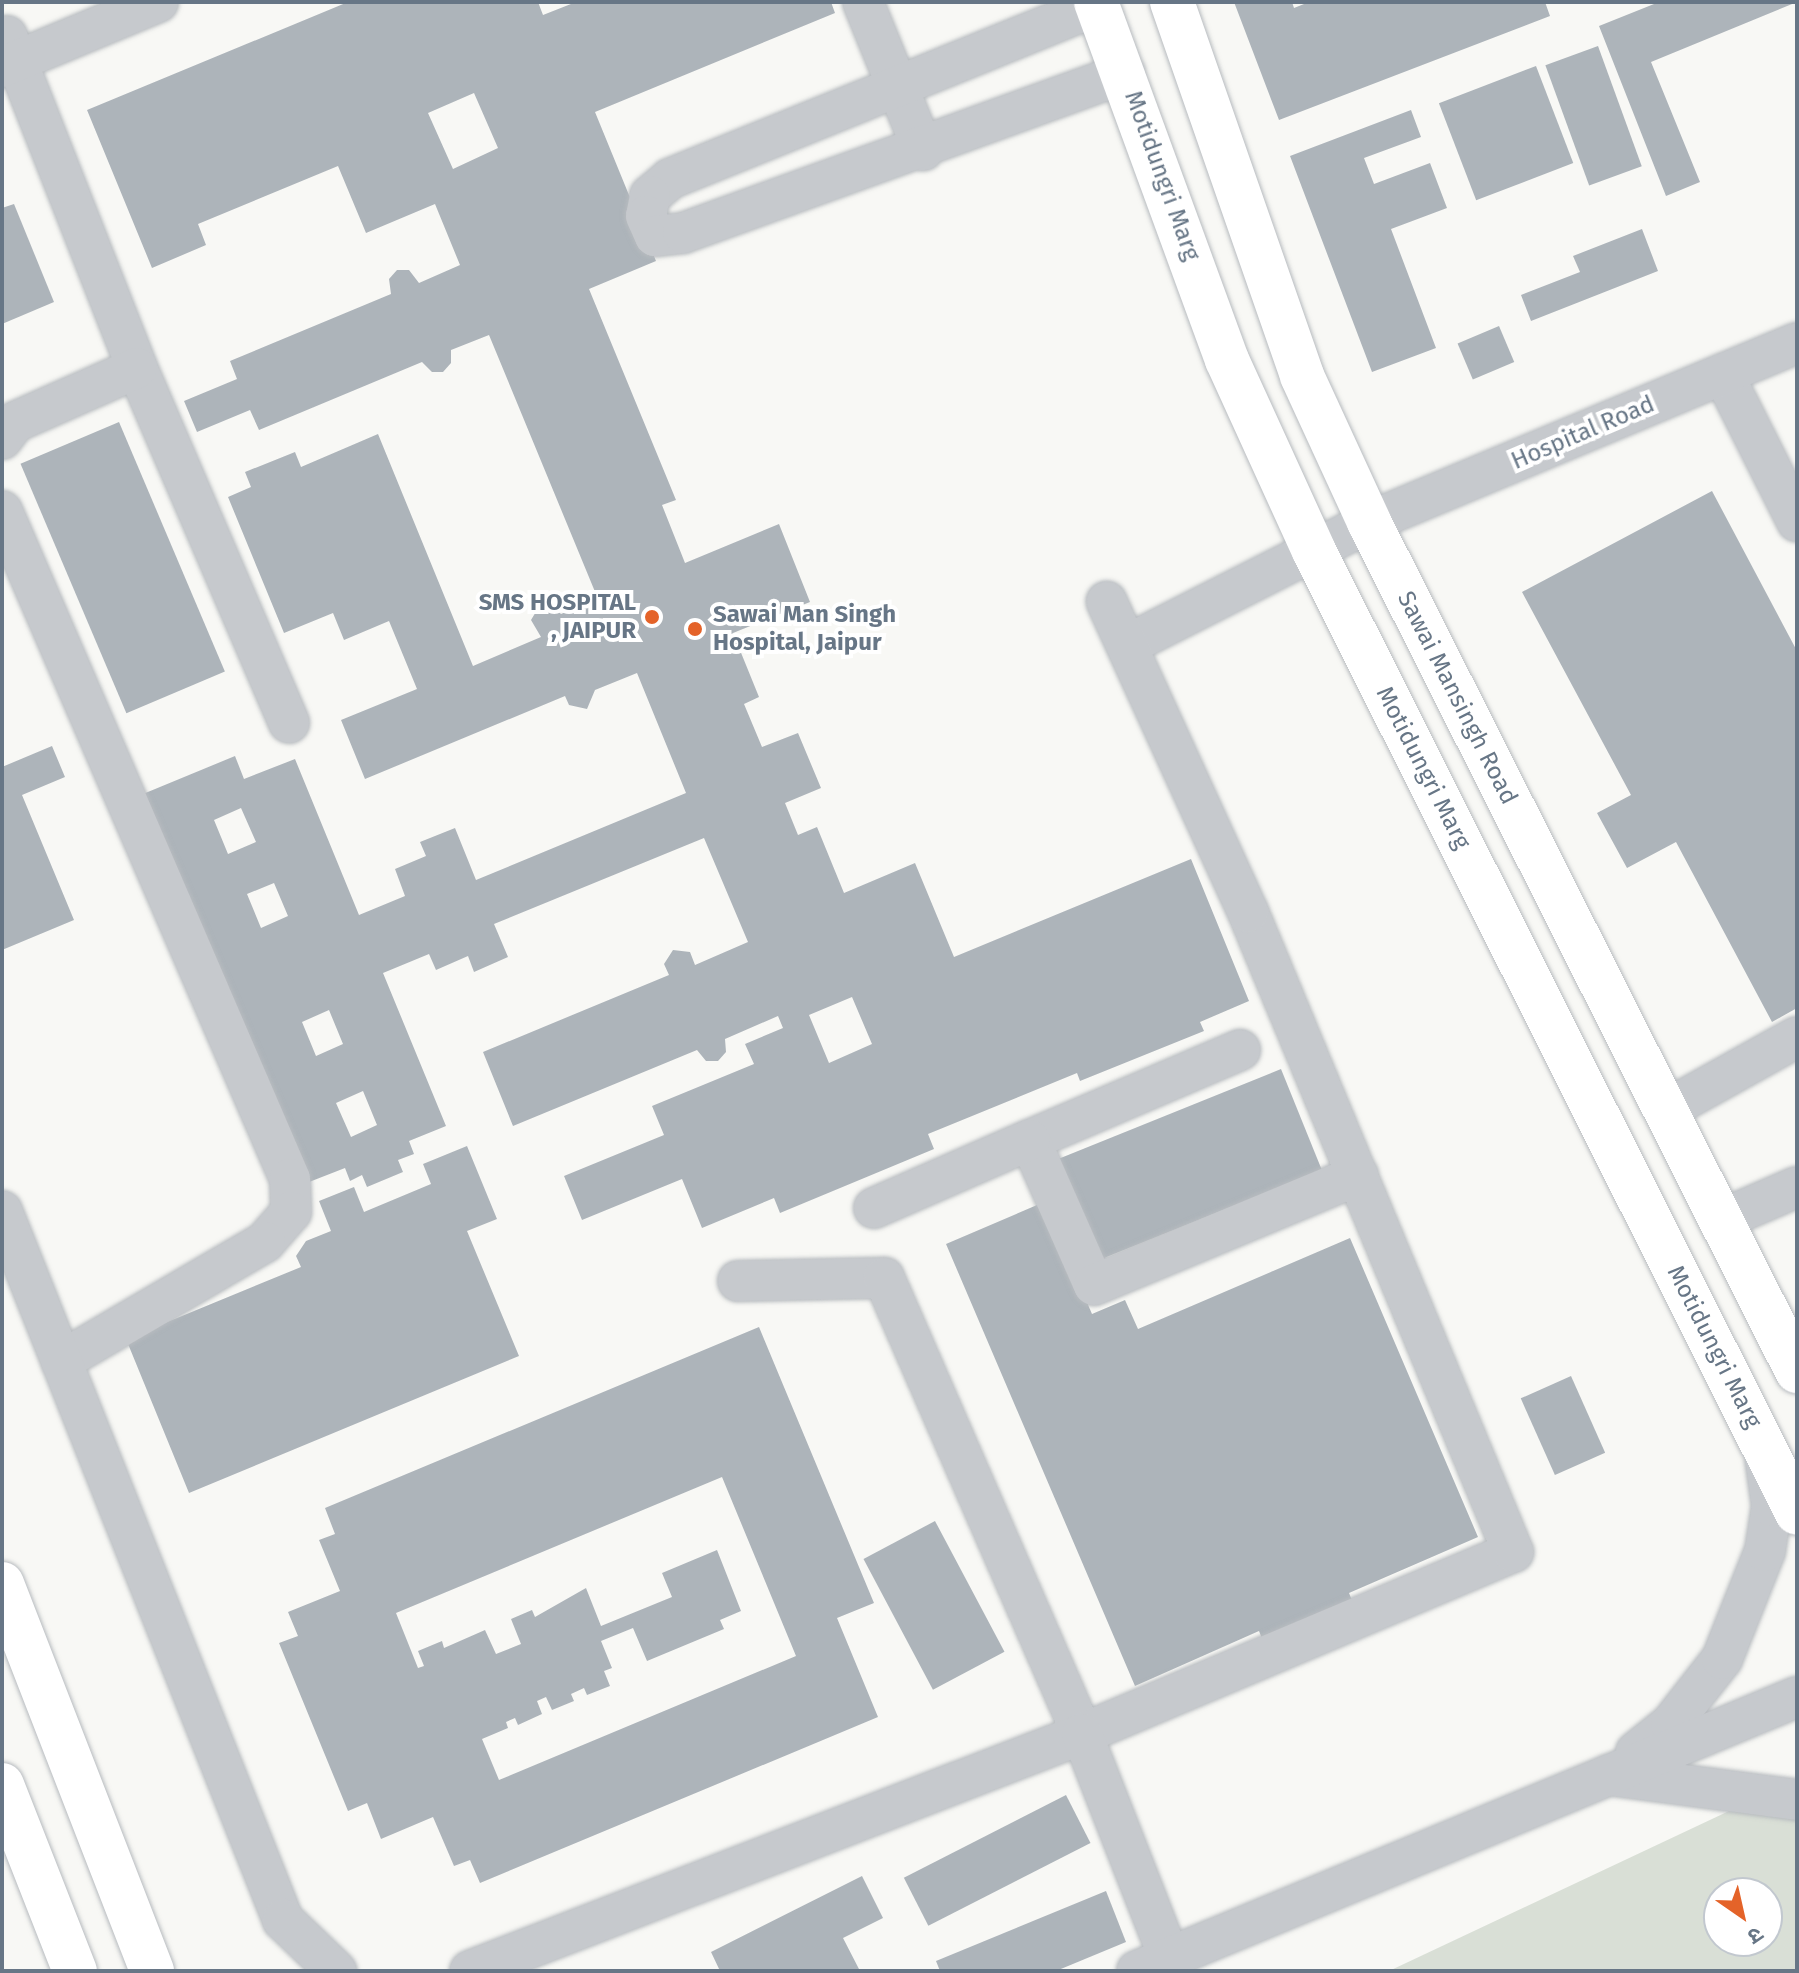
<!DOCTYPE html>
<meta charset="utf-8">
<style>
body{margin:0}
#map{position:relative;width:1799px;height:1973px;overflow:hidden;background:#f8f8f5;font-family:"Fira Sans","Noto Sans Devanagari",sans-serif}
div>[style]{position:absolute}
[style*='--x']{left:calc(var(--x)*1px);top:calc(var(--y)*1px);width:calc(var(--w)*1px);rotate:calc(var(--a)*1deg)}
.green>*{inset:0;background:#d9dfd6}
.building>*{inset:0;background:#adb4ba;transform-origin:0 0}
.roads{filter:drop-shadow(0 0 2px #b7bbbf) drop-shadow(0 0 2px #b7bbbf)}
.minor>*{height:40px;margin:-20px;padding:0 20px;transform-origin:20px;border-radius:20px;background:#c6c9cd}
.major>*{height:44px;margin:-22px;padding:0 22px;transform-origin:22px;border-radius:22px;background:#fff}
.dots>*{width:22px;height:22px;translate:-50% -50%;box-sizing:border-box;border:4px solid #fff;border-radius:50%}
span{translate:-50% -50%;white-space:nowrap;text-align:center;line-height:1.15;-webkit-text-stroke:8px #fff;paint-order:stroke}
.street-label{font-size:24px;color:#677686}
.poi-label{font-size:24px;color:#677686;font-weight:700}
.right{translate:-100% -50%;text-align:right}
.left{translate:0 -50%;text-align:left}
.frame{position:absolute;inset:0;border:4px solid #677686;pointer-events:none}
.north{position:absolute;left:1703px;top:1877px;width:80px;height:80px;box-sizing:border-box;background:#fff;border:2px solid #c2c8cf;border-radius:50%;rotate:146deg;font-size:22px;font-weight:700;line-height:32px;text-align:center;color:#677686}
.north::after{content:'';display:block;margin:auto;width:28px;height:36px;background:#e46329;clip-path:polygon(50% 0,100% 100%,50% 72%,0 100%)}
</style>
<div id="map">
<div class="green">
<i style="clip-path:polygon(evenodd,1797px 1779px,1797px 1971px,1389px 1971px,1797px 1779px,1719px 1893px,1767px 1893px,1767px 1941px,1719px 1941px,1719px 1893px)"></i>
</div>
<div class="building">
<i style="clip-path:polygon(evenodd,348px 2px,538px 2px,543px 15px,576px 2px,831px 2px,835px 13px,595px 112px,656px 261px,589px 289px,676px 500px,662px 505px,685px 563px,779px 524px,810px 602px,733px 633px,759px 697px,744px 704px,762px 747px,798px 733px,821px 788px,785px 803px,798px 835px,817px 827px,844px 893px,915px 863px,954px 957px,1191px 859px,1249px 1001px,1200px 1022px,1204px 1031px,1080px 1081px,1077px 1073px,928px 1134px,934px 1149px,780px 1213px,774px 1198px,702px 1228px,682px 1179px,582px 1220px,564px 1176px,664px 1135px,652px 1106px,754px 1064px,745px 1044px,783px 1028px,778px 1016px,725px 1039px,726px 1052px,718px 1061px,706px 1061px,697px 1050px,513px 1126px,483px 1052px,669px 975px,664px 964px,673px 950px,690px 952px,695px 965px,748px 942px,704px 838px,494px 924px,508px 957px,474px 972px,468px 956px,436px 970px,429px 954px,383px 973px,446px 1126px,409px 1141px,414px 1154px,398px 1160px,403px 1172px,367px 1187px,362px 1175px,350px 1181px,345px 1168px,304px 1184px,143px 794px,235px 756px,244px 779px,295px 759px,359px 915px,405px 896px,395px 869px,426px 856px,420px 842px,455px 828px,476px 880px,686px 793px,637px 673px,595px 690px,587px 709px,569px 705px,565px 696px,365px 779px,341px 720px,417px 689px,389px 621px,344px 640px,333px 613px,284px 633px,228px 497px,251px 487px,245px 472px,295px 452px,301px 467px,378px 434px,473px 666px,541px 637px,531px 620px,540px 605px,552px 605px,561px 614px,598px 599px,489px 335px,451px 350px,451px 363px,443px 372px,432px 372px,422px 362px,259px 430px,250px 410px,197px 432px,184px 401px,237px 379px,230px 361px,391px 294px,389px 279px,397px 270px,409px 270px,419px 283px,460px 265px,435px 204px,366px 233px,338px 166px,198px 224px,206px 245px,152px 268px,87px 110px,348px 2px,474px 93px,498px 148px,453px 169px,428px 113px,474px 93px,348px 2px,241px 808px,256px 842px,228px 854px,214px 820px,241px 808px,348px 2px,274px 883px,288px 916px,261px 928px,247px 894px,274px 883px,348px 2px,852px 997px,872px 1044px,829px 1063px,809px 1015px,852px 997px,348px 2px,329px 1010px,343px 1044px,316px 1056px,302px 1022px,329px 1010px,348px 2px,363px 1091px,377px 1125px,351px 1137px,336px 1103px,363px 1091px)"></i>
<i style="clip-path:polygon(1234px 2px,1292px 2px,1294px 8px,1309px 2px,1545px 2px,1550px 16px,1279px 120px)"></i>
<i style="clip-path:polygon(1659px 2px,1797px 2px,1651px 62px,1700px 182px,1666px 196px,1599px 26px)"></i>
<i style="left:1598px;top:46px;width:128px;height:56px;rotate:70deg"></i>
<i style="left:1536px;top:66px;width:104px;height:104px;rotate:69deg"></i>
<i style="clip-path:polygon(1411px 110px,1421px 137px,1364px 158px,1374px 184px,1430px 163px,1447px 208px,1391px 229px,1436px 348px,1372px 372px,1290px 156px)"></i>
<i style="clip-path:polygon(14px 204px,54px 302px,2px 324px,2px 208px)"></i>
<i style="clip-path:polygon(1642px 229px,1658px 271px,1531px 321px,1521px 295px,1580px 272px,1573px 256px)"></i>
<i style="left:1499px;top:326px;width:39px;height:45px;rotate:67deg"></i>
<i style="left:119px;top:422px;width:271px;height:107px;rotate:67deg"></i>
<i style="clip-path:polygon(1712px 491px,1797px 651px,1797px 1008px,1772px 1022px,1676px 842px,1627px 868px,1597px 813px,1631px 795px,1522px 592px)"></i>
<i style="clip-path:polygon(52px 746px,65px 777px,22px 795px,74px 920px,2px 950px,2px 767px)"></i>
<i style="left:1281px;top:1069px;width:109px;height:247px;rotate:68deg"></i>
<i style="clip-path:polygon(467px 1146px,497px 1219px,467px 1231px,519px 1356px,189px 1493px,126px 1339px,301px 1267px,296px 1256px,306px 1241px,331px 1231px,319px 1201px,354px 1187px,364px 1212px,431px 1184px,423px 1164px)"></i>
<i style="clip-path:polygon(1044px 1202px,1092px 1314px,1125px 1300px,1138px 1329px,1350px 1238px,1478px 1537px,1349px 1593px,1357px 1613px,1267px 1651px,1259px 1631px,1135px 1686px,946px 1244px)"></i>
<i style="clip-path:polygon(evenodd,759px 1327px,874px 1603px,837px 1618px,878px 1717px,480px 1883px,470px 1860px,454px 1866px,433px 1817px,381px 1839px,367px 1803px,348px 1811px,279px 1643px,298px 1636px,288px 1612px,340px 1591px,319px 1540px,335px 1534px,325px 1508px,759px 1327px,722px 1477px,796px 1656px,499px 1780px,482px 1739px,508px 1728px,506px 1722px,515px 1718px,518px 1725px,542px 1714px,537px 1701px,546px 1697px,552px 1710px,574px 1701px,571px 1694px,584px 1688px,587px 1695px,610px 1686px,604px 1671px,612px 1668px,601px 1641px,633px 1628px,647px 1661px,724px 1629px,720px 1620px,741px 1611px,717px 1550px,662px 1573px,672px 1597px,601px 1626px,586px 1588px,535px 1617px,532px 1610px,511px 1619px,521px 1644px,496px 1654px,485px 1630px,444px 1648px,442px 1641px,418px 1651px,424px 1666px,418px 1668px,396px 1613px,722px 1477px)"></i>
<i style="left:1571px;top:1376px;width:84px;height:55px;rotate:66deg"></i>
<i style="left:935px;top:1521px;width:148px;height:81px;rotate:62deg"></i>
<i style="left:1066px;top:1795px;width:54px;height:182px;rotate:63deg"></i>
<i style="clip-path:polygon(862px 1876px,883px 1918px,843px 1938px,860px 1971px,720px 1971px,711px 1952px)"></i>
<i style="clip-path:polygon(1106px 1891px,1126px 1942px,1056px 1971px,940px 1971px,936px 1961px)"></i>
</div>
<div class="roads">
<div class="minor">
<i style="--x:863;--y:2;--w:160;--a:67.9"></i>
<i style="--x:1098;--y:5;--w:462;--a:157.9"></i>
<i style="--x:670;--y:179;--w:26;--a:140"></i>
<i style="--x:650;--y:196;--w:20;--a:101"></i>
<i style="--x:646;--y:216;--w:22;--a:66"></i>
<i style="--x:655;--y:236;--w:28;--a:-6"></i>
<i style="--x:683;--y:233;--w:470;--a:-19.9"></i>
<i style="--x:7;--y:36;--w:357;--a:68.6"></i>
<i style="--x:137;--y:368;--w:386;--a:66.8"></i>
<i style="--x:2;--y:67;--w:169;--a:-22.6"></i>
<i style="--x:1723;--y:374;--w:165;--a:63.3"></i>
<i style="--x:2;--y:439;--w:21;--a:-53"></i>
<i style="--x:15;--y:422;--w:133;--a:-23.9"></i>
<i style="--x:2;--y:511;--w:727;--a:66.68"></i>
<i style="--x:290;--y:1179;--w:33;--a:88"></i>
<i style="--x:291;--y:1212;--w:40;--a:131"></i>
<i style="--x:265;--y:1242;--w:236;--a:149.7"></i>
<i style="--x:1129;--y:644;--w:269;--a:-26.9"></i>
<i style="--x:1369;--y:522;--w:464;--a:-22.7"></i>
<i style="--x:1240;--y:1050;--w:228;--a:156.8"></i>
<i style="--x:1030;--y:1140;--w:158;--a:66.2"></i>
<i style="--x:1094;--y:1285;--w:286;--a:-22.6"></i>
<i style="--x:1666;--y:1110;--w:150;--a:-29.1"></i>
<i style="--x:874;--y:1208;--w:170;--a:-23.6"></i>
<i style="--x:2;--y:1211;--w:763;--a:68.38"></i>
<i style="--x:283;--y:1920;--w:74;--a:43.9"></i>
<i style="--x:1721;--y:1220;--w:83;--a:-23.5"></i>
<i style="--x:738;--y:1281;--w:146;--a:-1.2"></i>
<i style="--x:884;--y:1278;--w:497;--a:66.5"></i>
<i style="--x:1082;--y:1734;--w:468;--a:-22.9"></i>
<i style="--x:1513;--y:1552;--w:693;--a:-112.49"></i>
<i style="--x:1248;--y:912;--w:341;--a:-114.5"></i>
<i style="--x:1636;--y:1752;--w:45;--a:-38.7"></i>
<i style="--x:1671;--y:1724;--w:83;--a:-51.9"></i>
<i style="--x:1722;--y:1659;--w:116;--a:-68.3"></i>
<i style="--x:1765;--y:1551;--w:46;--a:-81.2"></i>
<i style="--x:1772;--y:1506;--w:50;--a:-98"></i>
<i style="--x:1608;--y:1775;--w:191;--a:7.5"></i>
<i style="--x:470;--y:1971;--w:656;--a:-21.17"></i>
<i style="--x:1082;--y:1734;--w:239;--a:68.7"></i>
<i style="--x:1137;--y:1971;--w:715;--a:-22.55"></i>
</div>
<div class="major">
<i style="--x:1096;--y:2;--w:381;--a:69.9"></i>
<i style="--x:1227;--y:360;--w:210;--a:65.5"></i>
<i style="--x:1314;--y:551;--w:1076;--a:63.34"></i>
<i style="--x:1172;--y:2;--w:396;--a:70.8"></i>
<i style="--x:1302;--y:376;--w:161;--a:65.3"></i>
<i style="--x:1369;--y:522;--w:951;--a:63.25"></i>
<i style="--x:2;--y:1584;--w:415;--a:68.8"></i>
<i style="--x:2;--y:1785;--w:200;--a:68.6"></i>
</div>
</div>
<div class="dots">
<i style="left:652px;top:617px;background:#e46329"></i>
<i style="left:695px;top:629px;background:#e46329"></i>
</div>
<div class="street-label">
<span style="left:1162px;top:176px;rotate:70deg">Motidungri Marg</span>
<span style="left:1583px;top:433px;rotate:-23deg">Hospital Road</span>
<span style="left:1457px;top:698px;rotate:63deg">Sawai Mansingh Road</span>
<span style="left:1423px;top:768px;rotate:63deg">Motidungri Marg</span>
<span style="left:1714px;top:1347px;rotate:63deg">Motidungri Marg</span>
</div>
<div class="poi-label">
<span class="right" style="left:636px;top:617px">SMS HOSPITAL<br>, JAIPUR</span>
<span class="left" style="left:713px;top:629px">Sawai Man Singh<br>Hospital, Jaipur</span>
</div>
<div class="frame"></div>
<div class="north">उ</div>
</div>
